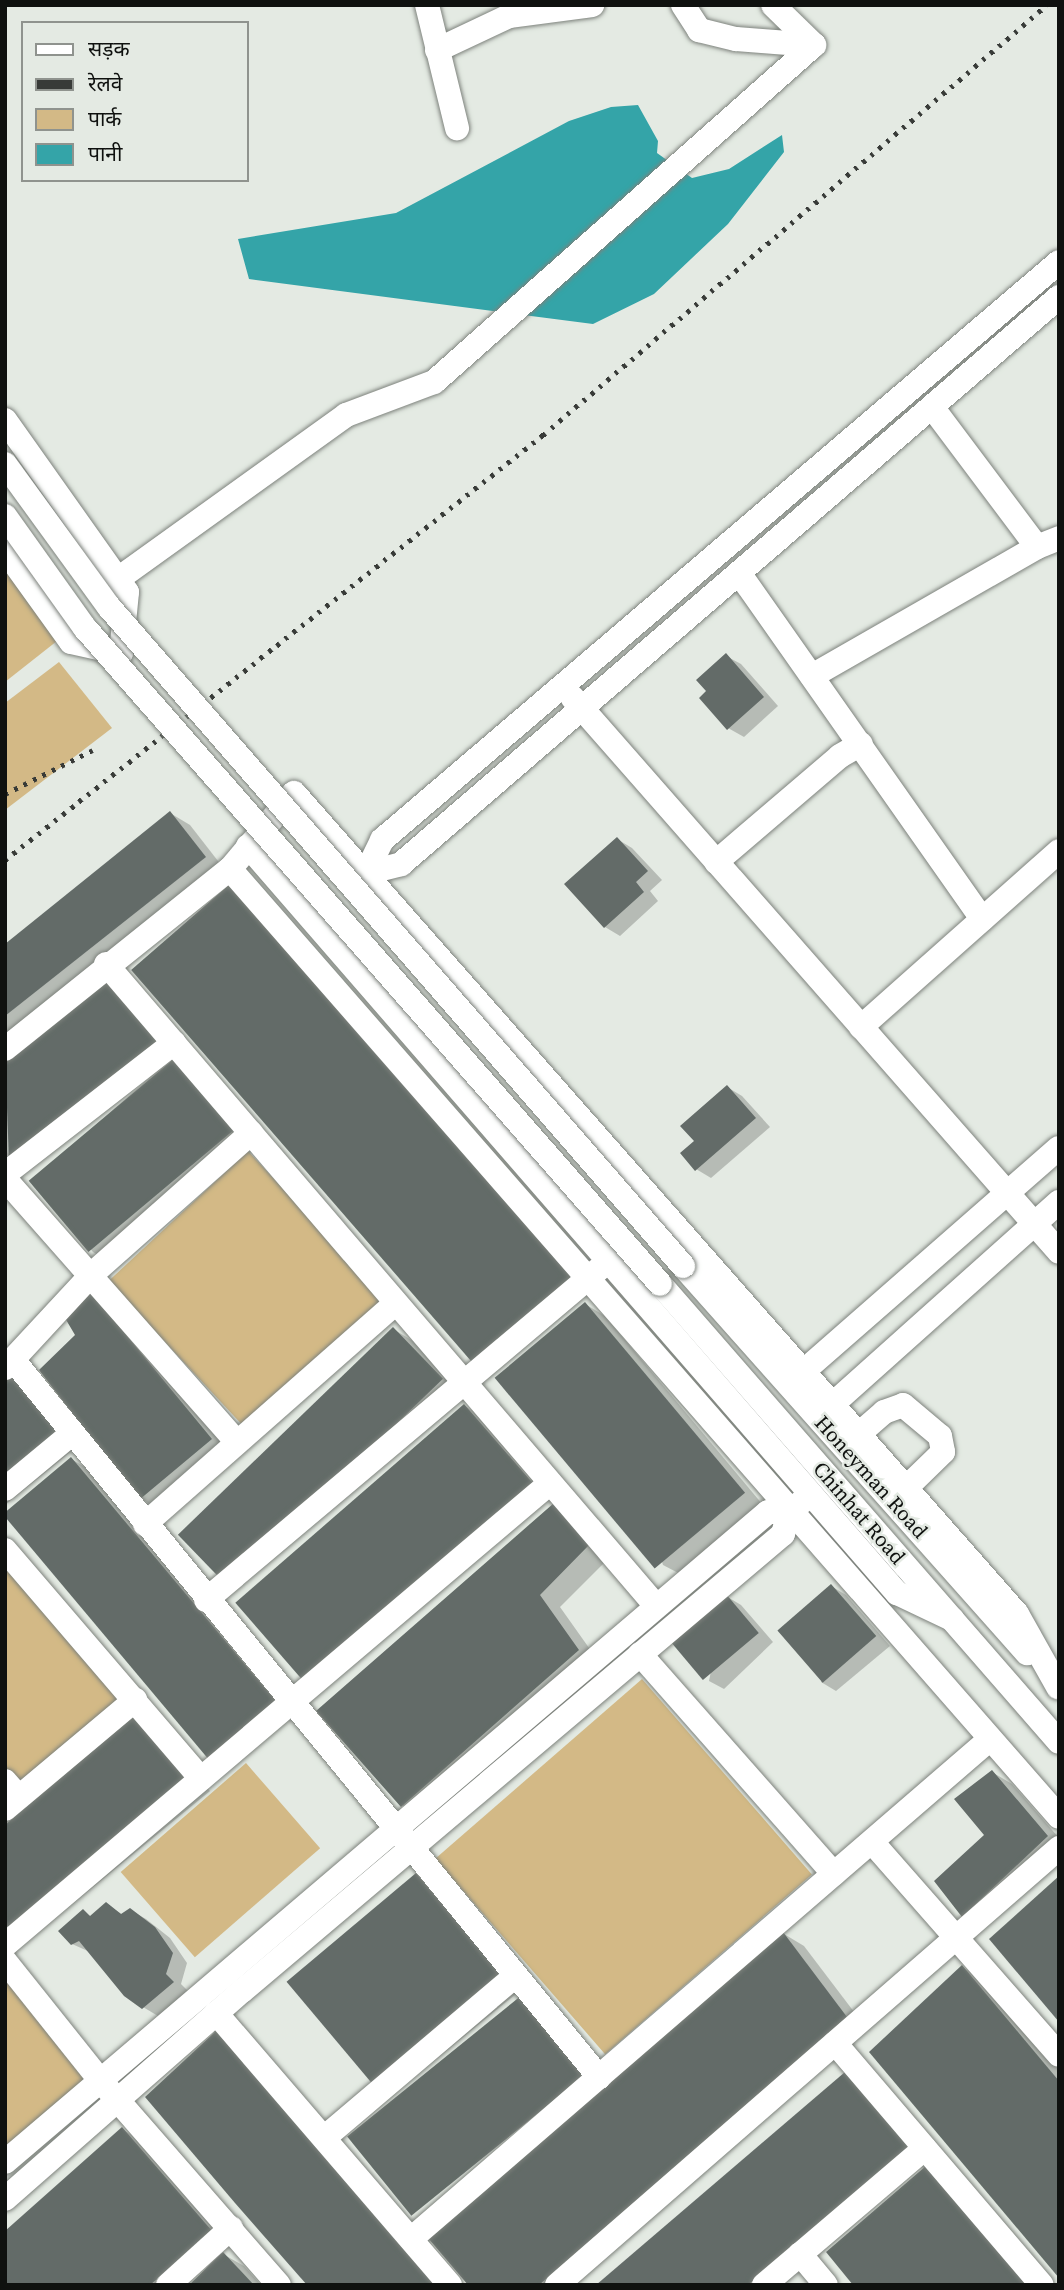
<!DOCTYPE html>
<meta charset="utf-8">
<style>
body{margin:0}
#map{position:relative;width:1064px;height:2290px;overflow:hidden;background:#e4eae3;font-family:"Source Serif 4","Noto Sans Devanagari",serif}
div>[style]{position:absolute}
[style*='--x']{left:calc(var(--x)*1px);top:calc(var(--y)*1px);width:calc(var(--w)*1px);rotate:calc(var(--a)*1deg)}
.green>*{inset:0;background:#d3b986;transform-origin:0 0}
.water>*{inset:0;background:#34a4a8}
.shadow>*{inset:0;background:#0003}
.building>*{inset:0;background:#636b68;transform-origin:0 0}
.roads{filter:drop-shadow(0 0 2px #7d827c) drop-shadow(0 0 2px #7d827c)}
.minor>*{height:24px;margin:-12px;padding:0 12px;transform-origin:12px;border-radius:12px;background:#fff}
.rail>*{height:5px;margin-top:-2.5px;transform-origin:0;background:repeating-linear-gradient(90deg,#383b38 0 3.5px,transparent 0 10.5px)}
.bridges{filter:drop-shadow(0 0 2px #7d827c) drop-shadow(0 0 2px #7d827c)}
.minor-bridge>*{height:24px;margin:-12px;padding:0 12px;transform-origin:12px;border-radius:12px;background:#fff}
span{translate:-50% -50%;white-space:nowrap;text-align:center;line-height:1.15;-webkit-text-stroke:5px #e4eae3;paint-order:stroke}
.street-label{font-size:21px;color:#0f110f}
.frame{position:absolute;inset:0;border:7px solid #0f110f;pointer-events:none}
.legend{position:absolute;left:21px;top:21px;width:228px;height:161px;box-sizing:border-box;background:#e4eae3;border:2px solid #8f938e;margin:0;padding:9px 12px;list-style:none;font-size:21px;color:#0f110f}
.legend li{display:flex;align-items:center;gap:14px;height:35px}
.legend b{width:35px;border:2px solid #8f938e}
</style>
<div id="map">
<div class="green">
<i style="clip-path:polygon(5px 569px,57px 641px,5px 682px)"></i>
<i style="clip-path:polygon(59px 662px,112px 728px,5px 810px,5px 703px)"></i>
<i style="left:248px;top:1151px;width:205px;height:191px;rotate:47deg"></i>
<i style="clip-path:polygon(5px 1560px,125px 1702px,21px 1787px,5px 1767px)"></i>
<i style="left:642px;top:1679px;width:259px;height:274px;rotate:49deg"></i>
<i style="left:246px;top:1763px;width:113px;height:166px;rotate:49deg"></i>
<i style="clip-path:polygon(5px 1979px,88px 2080px,5px 2150px)"></i>
</div>
<div class="water">
<i style="clip-path:polygon(638px 105px,658px 141px,657px 153px,692px 178px,729px 169px,782px 135px,784px 152px,728px 224px,654px 294px,593px 324px,249px 279px,238px 239px,396px 213px,569px 121px,611px 107px)"></i>
</div>
<div class="shadow">
<i style="clip-path:polygon(726px 656px,741px 664px,778px 706px,744px 737px,728px 728px,708px 691px)"></i>
<i style="clip-path:polygon(170px 813px,190px 825px,225px 870px,5px 1043px,5px 946px)"></i>
<i style="clip-path:polygon(617px 839px,632px 848px,662px 880px,650px 891px,658px 901px,620px 936px,605px 927px)"></i>
<i style="clip-path:polygon(104px 978px,254px 1142px,114px 1264px,93px 1252px,32px 1181px,165px 1064px,30px 1170px,5px 1153px,5px 1058px)"></i>
<i style="clip-path:polygon(727px 1087px,742px 1096px,770px 1127px,711px 1178px,696px 1169px,696px 1142px)"></i>
<i style="clip-path:polygon(90px 1294px,232px 1451px,160px 1510px,140px 1498px,77px 1335px)"></i>
<i style="clip-path:polygon(585px 1304px,605px 1316px,763px 1505px,684px 1576px,663px 1565px)"></i>
<i style="clip-path:polygon(393px 1329px,413px 1341px,462px 1392px,218px 1576px)"></i>
<i style="clip-path:polygon(5px 1381px,79px 1445px,5px 1505px)"></i>
<i style="clip-path:polygon(465px 1406px,485px 1418px,553px 1494px,321px 1689px,301px 1677px)"></i>
<i style="clip-path:polygon(71px 1459px,92px 1471px,293px 1716px,230px 1770px)"></i>
<i style="clip-path:polygon(555px 1505px,610px 1557px,560px 1607px,599px 1662px,423px 1818px,403px 1806px,319px 1711px)"></i>
<i style="clip-path:polygon(831px 1586px,846px 1595px,890px 1646px,836px 1691px,821px 1682px)"></i>
<i style="clip-path:polygon(726px 1596px,741px 1605px,773px 1642px,724px 1689px,709px 1681px)"></i>
<i style="clip-path:polygon(154px 1730px,210px 1791px,31px 1938px,5px 1920px,5px 1782px,27px 1809px)"></i>
<i style="clip-path:polygon(992px 1772px,1012px 1784px,1059px 1838px,964px 1915px,987px 1835px)"></i>
<i style="clip-path:polygon(417px 1876px,437px 1887px,522px 1989px,391px 2096px)"></i>
<i style="clip-path:polygon(106px 1904px,123px 1915px,130px 1910px,146px 1919px,170px 1938px,187px 1963px,181px 1984px,188px 1991px,158px 2016px,143px 2007px,90px 1952px,72px 1944px,83px 1912px,92px 1917px)"></i>
<i style="clip-path:polygon(784px 1934px,804px 1946px,867px 2029px,573px 2285px,471px 2285px,606px 2087px)"></i>
<i style="clip-path:polygon(962px 1967px,983px 1979px,1059px 2070px,1059px 2275px)"></i>
<i style="clip-path:polygon(123px 2130px,143px 2141px,232px 2244px,221px 2253px,244px 2266px,261px 2285px,192px 2285px,211px 2262px,184px 2285px,5px 2285px)"></i>
</div>
<div class="building">
<i style="clip-path:polygon(726px 653px,764px 697px,727px 730px,699px 698px,706px 691px,696px 680px)"></i>
<i style="clip-path:polygon(170px 811px,206px 857px,5px 1016px,5px 944px)"></i>
<i style="clip-path:polygon(617px 837px,648px 871px,636px 882px,644px 892px,604px 928px,564px 884px)"></i>
<i style="left:230px;top:884px;width:523px;height:131px;rotate:49deg"></i>
<i style="clip-path:polygon(104px 976px,160px 1041px,9px 1160px,5px 1056px)"></i>
<i style="left:175px;top:1058px;width:93px;height:191px;rotate:50deg"></i>
<i style="clip-path:polygon(727px 1085px,756px 1118px,695px 1171px,680px 1153px,694px 1141px,680px 1126px)"></i>
<i style="clip-path:polygon(90px 1291px,212px 1439px,139px 1500px,39px 1370px,75px 1335px,65px 1318px)"></i>
<i style="left:585px;top:1302px;width:249px;height:118px;rotate:50deg"></i>
<i style="left:393px;top:1327px;width:72px;height:299px;rotate:46deg"></i>
<i style="clip-path:polygon(12px 1373px,59px 1433px,5px 1477px,5px 1379px)"></i>
<i style="left:464px;top:1404px;width:104px;height:303px;rotate:49deg"></i>
<i style="left:71px;top:1457px;width:319px;height:89px;rotate:50deg"></i>
<i style="clip-path:polygon(554px 1503px,590px 1544px,540px 1595px,579px 1650px,401px 1807px,316px 1711px)"></i>
<i style="left:831px;top:1584px;width:69px;height:71px;rotate:49deg"></i>
<i style="left:726px;top:1594px;width:51px;height:73px;rotate:50deg"></i>
<i style="clip-path:polygon(134px 1716px,191px 1778px,9px 1928px,5px 1923px,5px 1825px)"></i>
<i style="clip-path:polygon(992px 1770px,1048px 1836px,962px 1917px,934px 1881px,984px 1835px,954px 1799px)"></i>
<i style="left:416px;top:1873px;width:136px;height:169px;rotate:50deg"></i>
<i style="clip-path:polygon(1059px 1876px,1059px 2022px,989px 1939px)"></i>
<i style="clip-path:polygon(106px 1902px,121px 1914px,130px 1908px,155px 1927px,173px 1953px,166px 1974px,174px 1982px,142px 2009px,124px 1996px,79px 1941px,71px 1945px,58px 1931px,83px 1909px,90px 1916px)"></i>
<i style="clip-path:polygon(783px 1932px,847px 2017px,539px 2285px,468px 2285px,428px 2238px)"></i>
<i style="clip-path:polygon(962px 1965px,1059px 2081px,1059px 2278px,869px 2052px)"></i>
<i style="left:522px;top:1995px;width:102px;height:225px;rotate:51deg"></i>
<i style="clip-path:polygon(216px 2031px,437px 2285px,307px 2285px,235px 2203px,145px 2097px)"></i>
<i style="clip-path:polygon(845px 2072px,911px 2147px,748px 2285px,596px 2285px)"></i>
<i style="clip-path:polygon(122px 2127px,213px 2232px,150px 2285px,5px 2285px,5px 2231px)"></i>
<i style="clip-path:polygon(927px 2165px,1028px 2285px,853px 2285px,826px 2252px)"></i>
<i style="clip-path:polygon(223px 2252px,254px 2285px,189px 2285px)"></i>
</div>
<div class="roads">
<div class="minor">
<i style="--x:427;--y:5;--w:127;--a:76.3"></i>
<i style="--x:683;--y:5;--w:30;--a:57"></i>
<i style="--x:699;--y:30;--w:38;--a:14"></i>
<i style="--x:736;--y:39;--w:78;--a:4.4"></i>
<i style="--x:437;--y:50;--w:80;--a:-25.3"></i>
<i style="--x:509;--y:16;--w:84;--a:-7.5"></i>
<i style="--x:932;--y:407;--w:175;--a:53.1"></i>
<i style="--x:1037;--y:547;--w:24;--a:-22"></i>
<i style="--x:5;--y:420;--w:211;--a:54.7"></i>
<i style="--x:127;--y:592;--w:61;--a:95.6"></i>
<i style="--x:121;--y:653;--w:51;--a:-167.6"></i>
<i style="--x:71;--y:642;--w:113;--a:-125.7"></i>
<i style="--x:739;--y:573;--w:423;--a:54.9"></i>
<i style="--x:118;--y:579;--w:281;--a:-35.7"></i>
<i style="--x:346;--y:415;--w:94;--a:-20.6"></i>
<i style="--x:434;--y:382;--w:508;--a:-41.57"></i>
<i style="--x:814;--y:45;--w:57;--a:-135.7"></i>
<i style="--x:812;--y:676;--w:259;--a:-29.8"></i>
<i style="--x:572;--y:697;--w:738;--a:48.73"></i>
<i style="--x:248;--y:846;--w:990;--a:49.02"></i>
<i style="--x:897;--y:1593;--w:61;--a:25.3"></i>
<i style="--x:716;--y:862;--w:163;--a:-40.5"></i>
<i style="--x:840;--y:756;--w:24;--a:-30"></i>
<i style="--x:230;--y:869;--w:1259;--a:48.83"></i>
<i style="--x:366;--y:873;--w:37;--a:-64"></i>
<i style="--x:382;--y:840;--w:890;--a:-40.49"></i>
<i style="--x:366;--y:873;--w:36;--a:-14"></i>
<i style="--x:401;--y:864;--w:869;--a:-40.75"></i>
<i style="--x:106;--y:964;--w:845;--a:49.41"></i>
<i style="--x:861;--y:1027;--w:265;--a:-41.6"></i>
<i style="--x:5;--y:1049;--w:288;--a:-38.7"></i>
<i style="--x:230;--y:869;--w:99;--a:-49.9"></i>
<i style="--x:294;--y:793;--w:1094;--a:48.63"></i>
<i style="--x:1017;--y:1614;--w:84;--a:60.7"></i>
<i style="--x:5;--y:1174;--w:214;--a:-37.8"></i>
<i style="--x:5;--y:1179;--w:351;--a:48.6"></i>
<i style="--x:683;--y:1266;--w:518;--a:48.37"></i>
<i style="--x:660;--y:1284;--w:607;--a:48.94"></i>
<i style="--x:14;--y:1361;--w:925;--a:50.75"></i>
<i style="--x:5;--y:1368;--w:127;--a:-47.2"></i>
<i style="--x:91;--y:1275;--w:214;--a:-41.6"></i>
<i style="--x:805;--y:1370;--w:337;--a:-41.2"></i>
<i style="--x:834;--y:1403;--w:302;--a:-41.8"></i>
<i style="--x:860;--y:1433;--w:32;--a:-41"></i>
<i style="--x:884;--y:1412;--w:20;--a:-20"></i>
<i style="--x:903;--y:1405;--w:48;--a:40"></i>
<i style="--x:940;--y:1436;--w:16;--a:79"></i>
<i style="--x:943;--y:1452;--w:50;--a:135.8"></i>
<i style="--x:5;--y:1489;--w:85;--a:-39.7"></i>
<i style="--x:145;--y:1524;--w:334;--a:-41.4"></i>
<i style="--x:5;--y:1550;--w:301;--a:49.4"></i>
<i style="--x:206;--y:1600;--w:514;--a:-40.11"></i>
<i style="--x:640;--y:1654;--w:293;--a:48.6"></i>
<i style="--x:5;--y:1781;--w:21;--a:49"></i>
<i style="--x:5;--y:1809;--w:170;--a:-40"></i>
<i style="--x:872;--y:1842;--w:283;--a:48.7"></i>
<i style="--x:5;--y:1945;--w:714;--a:-40.29"></i>
<i style="--x:5;--y:1961;--w:152;--a:51.4"></i>
<i style="--x:100;--y:2080;--w:272;--a:48.9"></i>
<i style="--x:216;--y:2013;--w:359;--a:49.3"></i>
<i style="--x:835;--y:2043;--w:318;--a:49.5"></i>
<i style="--x:324;--y:2138;--w:250;--a:-40.3"></i>
<i style="--x:5;--y:2162;--w:1002;--a:-40.43"></i>
<i style="--x:768;--y:1512;--w:21;--a:0"></i>
<i style="--x:5;--y:2199;--w:315;--a:-41.3"></i>
<i style="--x:242;--y:1991;--w:708;--a:-40.19"></i>
<i style="--x:783;--y:1534;--w:23;--a:-75"></i>
<i style="--x:789;--y:1512;--w:28;--a:-39"></i>
<i style="--x:411;--y:2239;--w:765;--a:-40.81"></i>
<i style="--x:800;--y:2254;--w:40;--a:50"></i>
<i style="--x:168;--y:2285;--w:85;--a:-42.1"></i>
<i style="--x:557;--y:2285;--w:666;--a:-41.04"></i>
<i style="--x:764;--y:2285;--w:211;--a:-40.4"></i>
</div>
</div>
<div class="rail">
<i style="--x:5;--y:794;--w:98;--a:-26.6"></i>
<i style="--x:5;--y:860;--w:686;--a:-38.31"></i>
<i style="--x:543;--y:435;--w:663;--a:-40.47"></i>
</div>
<div class="bridges">
<div class="minor-bridge">
<i style="--x:5;--y:464;--w:177;--a:54"></i>
<i style="--x:109;--y:607;--w:874;--a:48.94"></i>
<i style="--x:5;--y:516;--w:138;--a:54.5"></i>
<i style="--x:85;--y:628;--w:872;--a:48.76"></i>
</div>
</div>
<div class="street-label">
<span style="left:871px;top:1477px;rotate:48deg">Honeyman Road</span>
<span style="left:859px;top:1513px;rotate:49deg">Chinhat Road</span>
</div>
<div class="frame"></div>
<ul class="legend">
<li><b style="height:9px;background:#fff"></b>सड़क</li>
<li><b style="height:9px;background:#383b38"></b>रेलवे</li>
<li><b style="height:19px;background:#d3b986"></b>पार्क</li>
<li><b style="height:19px;background:#34a4a8"></b>पानी</li>
</ul>
</div>
